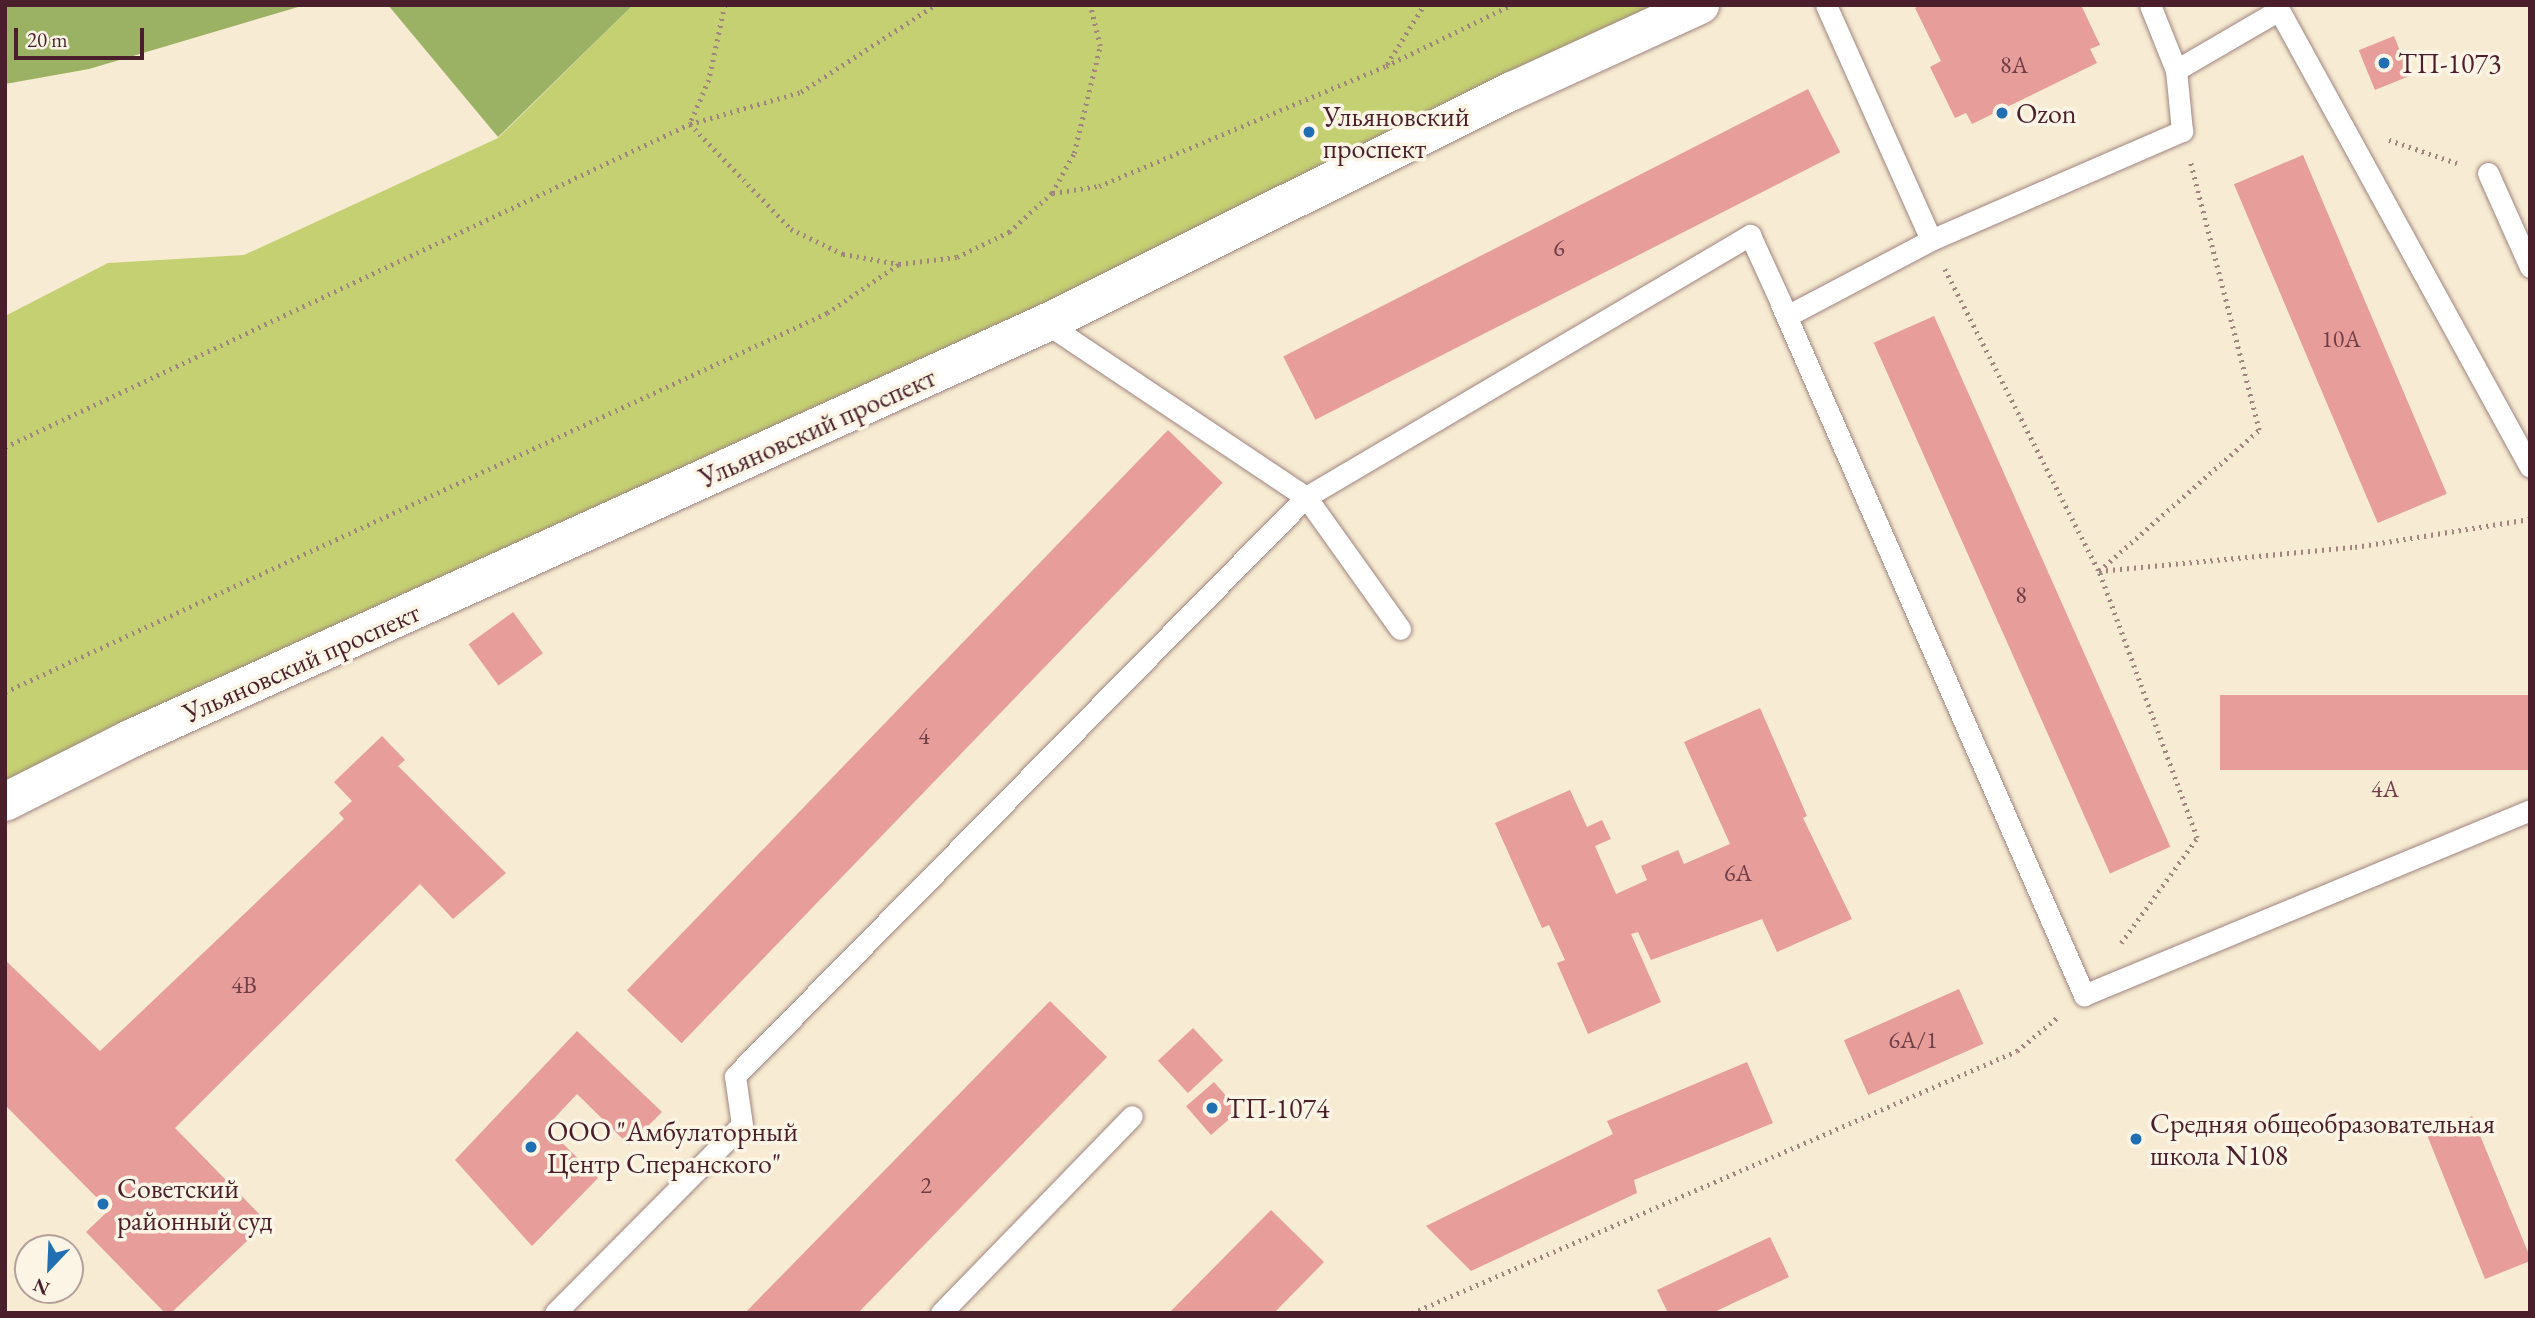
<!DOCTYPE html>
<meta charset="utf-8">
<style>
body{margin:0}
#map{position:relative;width:2535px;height:1318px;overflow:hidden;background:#f7ebd3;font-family:"EB Garamond",serif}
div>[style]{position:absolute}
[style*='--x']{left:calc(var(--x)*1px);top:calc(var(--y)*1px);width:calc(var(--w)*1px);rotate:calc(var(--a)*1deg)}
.green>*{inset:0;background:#c4d072}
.forest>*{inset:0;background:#9bb264}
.building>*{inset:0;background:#e79d9a;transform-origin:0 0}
.path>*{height:4.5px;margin-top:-2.25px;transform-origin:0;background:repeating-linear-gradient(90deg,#a0857f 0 2px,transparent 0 7px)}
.roads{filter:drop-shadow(0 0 2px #a0857f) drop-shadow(0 0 2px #a0857f)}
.lane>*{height:21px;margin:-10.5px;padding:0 10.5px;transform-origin:10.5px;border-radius:10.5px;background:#fff}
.street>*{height:38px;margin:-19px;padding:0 19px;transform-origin:19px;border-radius:19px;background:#fff}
.dots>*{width:19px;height:19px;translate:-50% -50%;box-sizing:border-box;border:4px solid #fcf5e5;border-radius:50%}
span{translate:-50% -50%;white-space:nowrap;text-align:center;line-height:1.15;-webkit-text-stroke:7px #fcf5e5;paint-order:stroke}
.number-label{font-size:24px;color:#713e47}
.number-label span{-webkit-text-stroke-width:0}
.poi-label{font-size:28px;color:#4a1f2b}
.left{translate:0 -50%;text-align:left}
.street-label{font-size:28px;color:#4a1f2b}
.frame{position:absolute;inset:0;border:7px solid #4a1f2b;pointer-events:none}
.north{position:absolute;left:14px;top:1234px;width:70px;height:70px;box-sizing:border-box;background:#fcf5e5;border:2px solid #b59f9b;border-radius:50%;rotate:203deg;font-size:19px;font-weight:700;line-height:28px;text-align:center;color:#4a1f2b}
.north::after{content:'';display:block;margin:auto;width:24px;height:32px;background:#1f6fb2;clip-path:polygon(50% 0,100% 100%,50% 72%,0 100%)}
.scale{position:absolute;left:14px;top:28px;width:130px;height:32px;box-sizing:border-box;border:4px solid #4a1f2b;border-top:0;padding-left:9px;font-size:21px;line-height:24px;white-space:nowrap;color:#4a1f2b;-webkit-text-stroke:5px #fcf5e5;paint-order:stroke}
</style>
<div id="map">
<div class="green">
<i style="clip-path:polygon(633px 5px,1700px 5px,5px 802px,5px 316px,108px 263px,244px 255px,498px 138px)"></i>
</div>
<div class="forest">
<i style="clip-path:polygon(5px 5px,305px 5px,89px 69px,5px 84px)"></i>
<i style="clip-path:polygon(388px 5px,633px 5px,498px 137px)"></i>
</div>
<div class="building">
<i style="clip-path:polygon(1920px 5px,2081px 5px,2100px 45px,2090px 49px,2097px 63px,1972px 124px,1966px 113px,1955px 118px,1930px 67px,1941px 61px,1915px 8px)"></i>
<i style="left:2394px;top:36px;width:43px;height:38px;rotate:68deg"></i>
<i style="left:1808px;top:89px;width:71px;height:589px;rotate:63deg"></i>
<i style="left:2303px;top:155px;width:368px;height:75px;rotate:67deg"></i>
<i style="left:1934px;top:316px;width:581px;height:66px;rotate:66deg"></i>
<i style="left:1168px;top:430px;width:76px;height:779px;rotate:44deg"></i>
<i style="left:513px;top:612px;width:51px;height:55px;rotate:54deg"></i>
<i style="left:2530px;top:695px;width:75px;height:310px;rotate:90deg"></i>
<i style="clip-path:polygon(1760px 708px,1807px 816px,1803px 818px,1852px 919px,1777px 952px,1762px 919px,1651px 960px,1638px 932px,1631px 934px,1661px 1002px,1588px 1034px,1557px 963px,1565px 960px,1549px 925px,1542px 928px,1495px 823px,1570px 790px,1587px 827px,1602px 820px,1611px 839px,1595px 846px,1616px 894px,1647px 880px,1641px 866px,1678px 850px,1684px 864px,1730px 844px,1684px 742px)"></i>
<i style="clip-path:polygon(382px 736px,405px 760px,398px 766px,506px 873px,453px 919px,420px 884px,175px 1128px,267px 1222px,171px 1313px,165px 1313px,86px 1232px,109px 1210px,5px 1105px,5px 960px,100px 1051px,344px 819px,339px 813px,352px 801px,334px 782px)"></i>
<i style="left:1959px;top:989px;width:60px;height:126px;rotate:66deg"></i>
<i style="clip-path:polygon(1050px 1001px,1107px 1057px,858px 1313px,745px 1313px)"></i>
<i style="left:1193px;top:1028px;width:44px;height:48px;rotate:47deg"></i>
<i style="clip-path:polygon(577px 1031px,662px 1112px,629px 1145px,577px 1094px,546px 1127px,598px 1178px,532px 1246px,455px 1160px)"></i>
<i style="clip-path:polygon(1747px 1062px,1773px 1123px,1634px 1180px,1637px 1193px,1471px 1271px,1426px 1226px,1613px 1134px,1607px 1121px)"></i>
<i style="left:1214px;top:1082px;width:38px;height:37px;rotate:49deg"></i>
<i style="clip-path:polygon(2472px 1116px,2530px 1257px,2530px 1261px,2485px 1279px,2427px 1135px)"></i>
<i style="clip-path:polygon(1271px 1210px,1324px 1262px,1274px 1313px,1169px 1313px)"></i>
<i style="clip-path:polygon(1770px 1237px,1789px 1277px,1712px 1313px,1668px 1313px,1657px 1290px)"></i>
</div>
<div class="path">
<i style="--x:725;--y:5;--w:77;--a:102"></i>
<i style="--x:709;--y:80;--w:48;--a:113.4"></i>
<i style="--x:690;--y:124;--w:146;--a:46.1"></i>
<i style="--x:791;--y:229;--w:58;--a:25.7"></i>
<i style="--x:843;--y:254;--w:57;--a:10.1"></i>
<i style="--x:899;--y:264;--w:58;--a:-6.9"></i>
<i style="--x:957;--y:257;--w:58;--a:-25.7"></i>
<i style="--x:1009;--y:232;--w:58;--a:-42.2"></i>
<i style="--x:1052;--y:193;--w:46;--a:-61.2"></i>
<i style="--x:1074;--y:153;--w:110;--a:-76.3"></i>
<i style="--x:1100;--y:46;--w:42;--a:-103.7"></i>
<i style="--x:1387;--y:64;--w:70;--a:-57.9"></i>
<i style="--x:2389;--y:140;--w:72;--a:18.7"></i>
<i style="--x:1053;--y:193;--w:47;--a:-8.7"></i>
<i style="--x:1099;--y:186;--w:311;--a:-22.7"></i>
<i style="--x:1386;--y:66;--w:139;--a:-26"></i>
<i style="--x:1945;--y:269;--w:339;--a:63"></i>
<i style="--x:2099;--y:571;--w:257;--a:-5.4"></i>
<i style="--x:2355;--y:547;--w:177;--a:-9.1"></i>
<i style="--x:5;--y:447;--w:757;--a:-25.25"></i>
<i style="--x:690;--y:124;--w:116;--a:-16.1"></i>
<i style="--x:801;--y:92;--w:160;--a:-33"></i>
<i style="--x:5;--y:692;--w:905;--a:-24.75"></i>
<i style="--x:827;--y:313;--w:87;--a:-34.2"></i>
<i style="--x:2121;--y:943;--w:130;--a:-54.1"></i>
<i style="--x:2197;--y:838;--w:284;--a:-110.2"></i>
<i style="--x:2099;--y:571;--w:213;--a:-41.4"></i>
<i style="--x:2259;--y:430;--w:277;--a:-104.4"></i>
<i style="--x:1412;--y:1313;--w:659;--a:-23.42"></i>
<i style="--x:2017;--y:1051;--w:55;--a:-39.8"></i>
</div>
<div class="roads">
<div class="lane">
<i style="--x:1826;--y:5;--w:257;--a:65.9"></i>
<i style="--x:2150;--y:5;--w:70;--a:68.2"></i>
<i style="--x:2176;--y:70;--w:119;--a:-30.2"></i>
<i style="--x:2279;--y:10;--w:521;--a:61.22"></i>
<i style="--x:2488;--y:173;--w:103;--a:65.9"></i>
<i style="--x:1781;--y:304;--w:755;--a:66.32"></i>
<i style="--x:2084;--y:995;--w:483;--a:-22.5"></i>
<i style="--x:1046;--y:323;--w:313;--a:33.8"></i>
<i style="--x:1306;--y:497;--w:162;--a:54.5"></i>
<i style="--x:555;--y:1313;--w:265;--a:-45.2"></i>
<i style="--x:742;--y:1125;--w:49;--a:-98.1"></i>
<i style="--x:735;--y:1076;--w:813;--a:-45.4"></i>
<i style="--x:1306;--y:497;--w:516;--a:-30.54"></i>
<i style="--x:1750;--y:235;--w:89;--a:65.4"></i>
<i style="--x:1787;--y:316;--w:163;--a:-27.8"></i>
<i style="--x:1931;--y:240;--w:274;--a:-23.5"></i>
<i style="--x:2182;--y:131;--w:61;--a:-95.6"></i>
<i style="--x:941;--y:1313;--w:274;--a:-45.9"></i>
</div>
<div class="street">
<i style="--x:5;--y:802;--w:140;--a:-26.7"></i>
<i style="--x:130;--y:739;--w:1006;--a:-24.43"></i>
<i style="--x:1046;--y:323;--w:521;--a:-26.47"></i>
<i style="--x:1512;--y:91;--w:207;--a:-24.6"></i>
</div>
</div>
<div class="dots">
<i style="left:2384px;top:63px;background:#1f6fb2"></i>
<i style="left:2002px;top:113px;background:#1f6fb2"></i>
<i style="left:1309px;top:132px;background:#1f6fb2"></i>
<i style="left:1212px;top:1108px;background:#1f6fb2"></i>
<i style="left:2136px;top:1139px;background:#1f6fb2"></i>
<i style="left:531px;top:1147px;background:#1f6fb2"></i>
<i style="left:103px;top:1204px;background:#1f6fb2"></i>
</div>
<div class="number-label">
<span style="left:2014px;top:65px">8А</span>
<span style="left:1559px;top:248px">6</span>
<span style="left:2341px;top:339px">10А</span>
<span style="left:2021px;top:595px">8</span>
<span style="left:924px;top:736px">4</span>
<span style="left:2385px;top:789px">4А</span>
<span style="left:1738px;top:873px">6А</span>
<span style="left:244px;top:985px">4В</span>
<span style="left:1913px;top:1040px">6А/1</span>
<span style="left:926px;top:1185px">2</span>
</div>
<div class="poi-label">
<span class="left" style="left:2398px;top:63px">ТП-1073</span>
<span class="left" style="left:2016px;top:113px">Ozon</span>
<span class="left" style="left:1323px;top:132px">Ульяновский<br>проспект</span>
<span class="left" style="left:1226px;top:1108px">ТП-1074</span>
<span class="left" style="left:2150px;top:1139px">Средняя общеобразовательная<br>школа N108</span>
<span class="left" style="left:547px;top:1147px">ООО "Амбулаторный<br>Центр Сперанского"</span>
<span class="left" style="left:117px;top:1204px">Советский<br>районный суд</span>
</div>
<div class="street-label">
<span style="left:817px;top:427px;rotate:-24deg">Ульяновский проспект</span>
<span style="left:301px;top:662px;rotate:-24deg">Ульяновский проспект</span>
</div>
<div class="frame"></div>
<div class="north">N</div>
<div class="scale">20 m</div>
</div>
